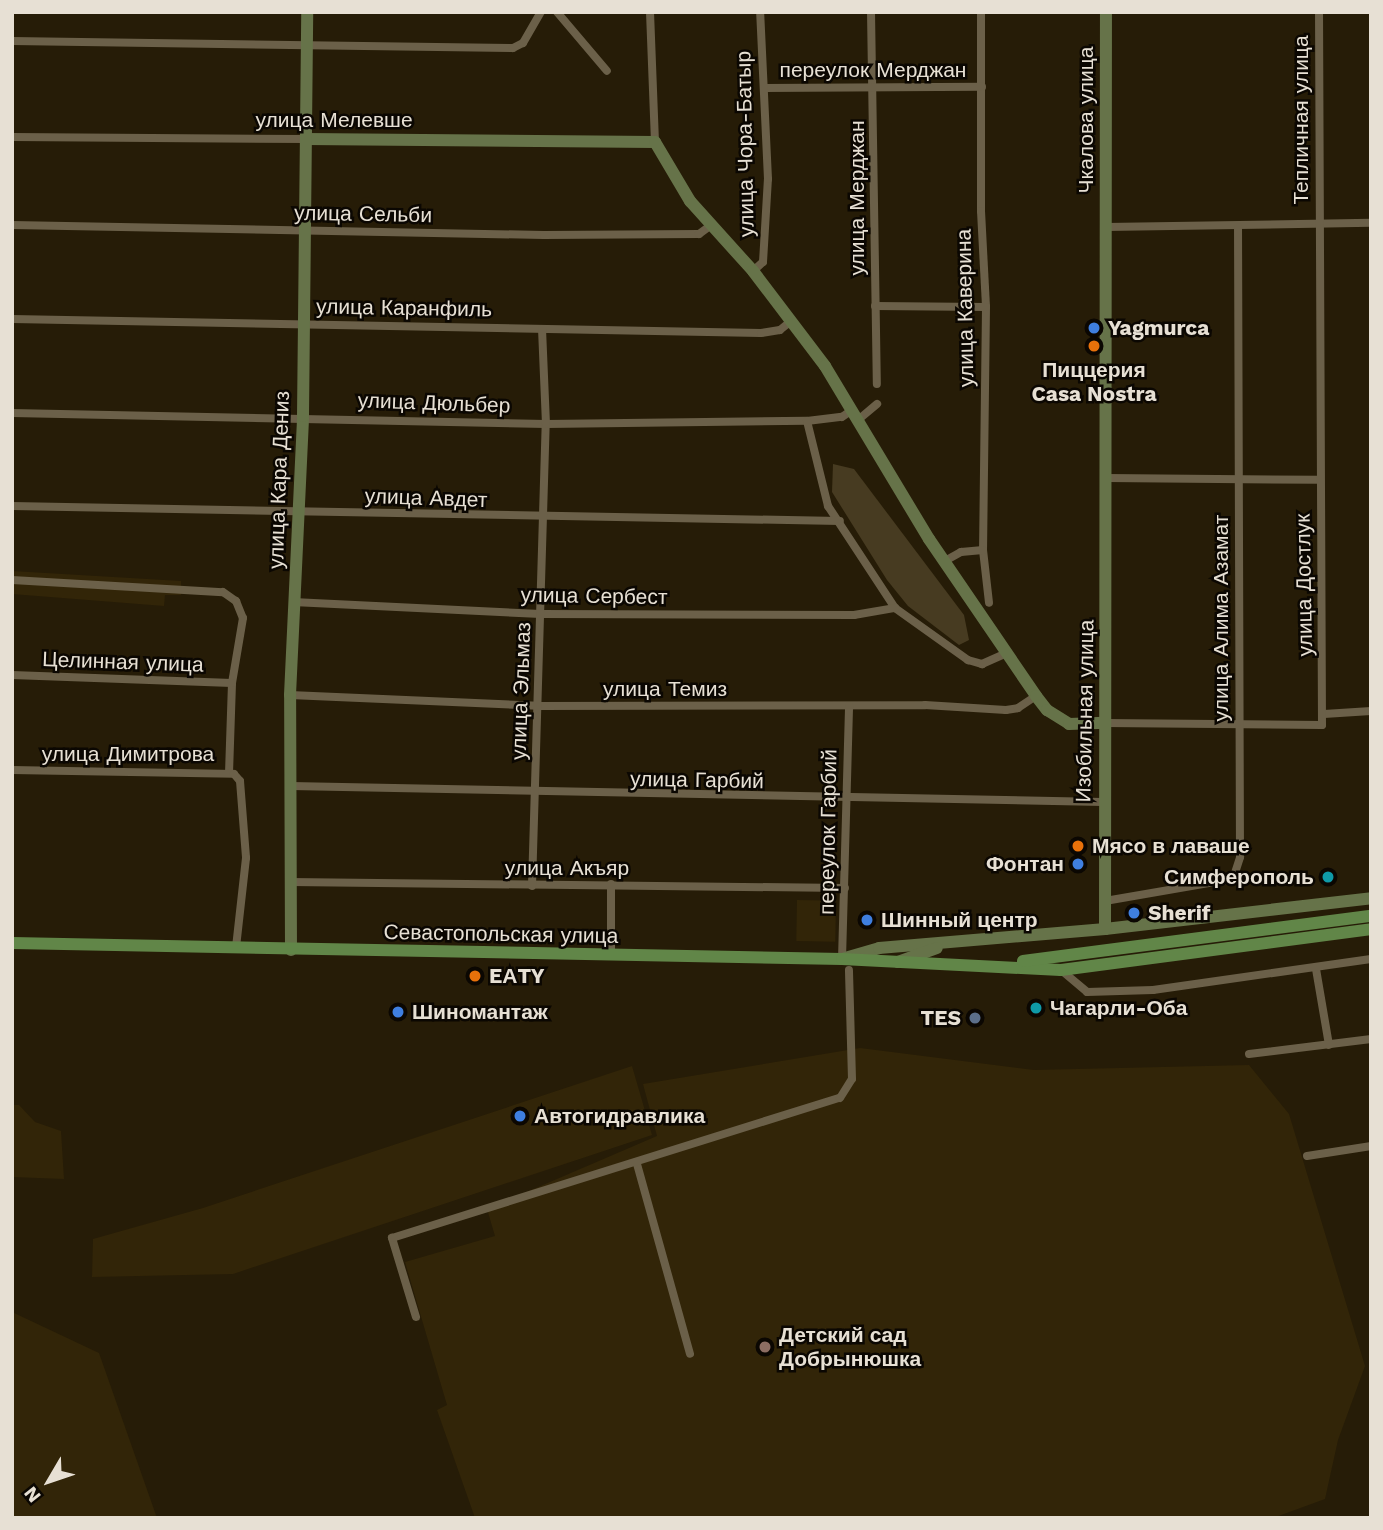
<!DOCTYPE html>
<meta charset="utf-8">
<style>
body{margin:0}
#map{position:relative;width:1383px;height:1530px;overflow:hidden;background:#261c07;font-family:"Work Sans",sans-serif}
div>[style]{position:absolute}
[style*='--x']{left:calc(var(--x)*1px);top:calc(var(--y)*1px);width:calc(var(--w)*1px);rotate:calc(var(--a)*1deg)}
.built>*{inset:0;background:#322508;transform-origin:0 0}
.green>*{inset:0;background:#473b21}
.street>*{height:8px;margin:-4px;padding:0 4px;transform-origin:4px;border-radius:4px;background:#6b6049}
.secondary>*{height:12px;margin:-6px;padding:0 6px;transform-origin:6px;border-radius:6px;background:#667349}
.primary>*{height:12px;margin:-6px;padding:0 6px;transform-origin:6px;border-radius:6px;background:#618648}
.dots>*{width:19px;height:19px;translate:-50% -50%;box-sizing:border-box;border:4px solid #0b0702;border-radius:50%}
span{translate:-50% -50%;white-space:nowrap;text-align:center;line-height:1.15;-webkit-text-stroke:5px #0b0702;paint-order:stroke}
.street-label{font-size:21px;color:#e7e0d4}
.poi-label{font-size:21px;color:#e7e0d4;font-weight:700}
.left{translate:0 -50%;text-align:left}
.right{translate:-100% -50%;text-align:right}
.frame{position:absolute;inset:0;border:14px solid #e7e0d4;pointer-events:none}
.north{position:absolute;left:14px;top:1446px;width:70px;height:70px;-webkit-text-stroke:5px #0b0702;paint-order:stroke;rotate:231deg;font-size:19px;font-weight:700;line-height:28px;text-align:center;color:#e7e0d4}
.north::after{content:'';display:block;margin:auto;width:24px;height:32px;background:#e7e0d4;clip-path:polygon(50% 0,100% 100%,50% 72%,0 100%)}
</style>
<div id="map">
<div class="built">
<i style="clip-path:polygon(12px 571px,181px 581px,181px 595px,165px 595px,164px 606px,12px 594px)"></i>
<i style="left:797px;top:900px;width:39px;height:41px;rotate:1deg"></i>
<i style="clip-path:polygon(860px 1048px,1034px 1070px,1249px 1065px,1289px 1114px,1365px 1366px,1338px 1440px,1325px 1499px,1273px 1518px,475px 1518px,437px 1410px,447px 1405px,405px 1262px,495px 1236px,487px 1209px,657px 1136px,643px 1084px)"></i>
<i style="clip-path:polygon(632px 1066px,652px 1135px,233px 1274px,92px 1277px,93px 1239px,203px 1208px)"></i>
<i style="clip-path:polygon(12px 1105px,19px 1105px,35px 1122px,61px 1131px,64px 1179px,12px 1177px)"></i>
<i style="clip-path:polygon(12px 1312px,99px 1353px,157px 1518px,12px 1518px)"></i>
</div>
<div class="green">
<i style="clip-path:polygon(833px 464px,854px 469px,964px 615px,969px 640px,959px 645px,908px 606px,887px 580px,832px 492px)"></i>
</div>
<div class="street">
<i style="--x:557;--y:12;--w:77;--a:49.7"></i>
<i style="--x:650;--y:12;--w:130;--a:87.8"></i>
<i style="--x:871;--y:12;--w:372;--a:89.1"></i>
<i style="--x:981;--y:12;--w:199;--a:90"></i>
<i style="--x:981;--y:211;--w:96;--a:87"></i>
<i style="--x:986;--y:307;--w:243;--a:90.7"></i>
<i style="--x:983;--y:550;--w:53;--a:83.5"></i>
<i style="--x:12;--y:41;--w:501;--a:0.8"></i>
<i style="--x:513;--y:48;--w:11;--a:-27"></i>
<i style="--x:523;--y:43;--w:36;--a:-60"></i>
<i style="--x:764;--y:88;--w:218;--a:-0.3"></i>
<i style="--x:12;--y:137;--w:294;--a:0.4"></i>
<i style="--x:12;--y:225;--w:532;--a:1.08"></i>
<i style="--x:544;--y:235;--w:155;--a:-0.4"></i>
<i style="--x:699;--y:234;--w:14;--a:-36"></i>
<i style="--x:1106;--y:227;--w:265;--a:-0.9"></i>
<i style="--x:753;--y:271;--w:13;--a:-42"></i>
<i style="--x:763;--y:262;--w:83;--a:-86.6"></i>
<i style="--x:768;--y:179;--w:167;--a:-92.7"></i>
<i style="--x:875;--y:306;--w:111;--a:0.5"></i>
<i style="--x:12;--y:319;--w:749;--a:1.07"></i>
<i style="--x:761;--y:333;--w:19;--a:-9"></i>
<i style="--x:780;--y:330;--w:14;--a:-39"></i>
<i style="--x:12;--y:413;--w:534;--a:1.18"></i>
<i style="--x:546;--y:424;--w:261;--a:-0.7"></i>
<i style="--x:807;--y:421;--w:35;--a:-7"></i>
<i style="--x:842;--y:417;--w:12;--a:-35"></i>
<i style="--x:858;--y:420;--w:25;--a:-40"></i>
<i style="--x:807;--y:421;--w:88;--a:76.1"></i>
<i style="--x:828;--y:506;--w:122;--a:56.7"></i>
<i style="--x:895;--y:608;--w:90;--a:35.5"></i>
<i style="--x:968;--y:660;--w:15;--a:16"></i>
<i style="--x:982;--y:664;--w:24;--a:-24"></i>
<i style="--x:1107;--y:478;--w:212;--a:0.5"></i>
<i style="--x:12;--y:506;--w:828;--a:1.04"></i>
<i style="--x:943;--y:562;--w:21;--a:-29"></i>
<i style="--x:961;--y:552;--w:22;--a:-5"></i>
<i style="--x:12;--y:580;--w:211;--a:3.3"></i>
<i style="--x:223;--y:592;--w:16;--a:35"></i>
<i style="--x:236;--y:601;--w:18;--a:68"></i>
<i style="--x:243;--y:618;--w:66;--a:99.6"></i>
<i style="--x:232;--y:683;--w:89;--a:91.9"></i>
<i style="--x:293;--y:602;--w:248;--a:2.8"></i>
<i style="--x:541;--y:614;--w:313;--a:0.2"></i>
<i style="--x:854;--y:615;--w:42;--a:-9.7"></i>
<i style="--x:12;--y:675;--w:220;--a:2.1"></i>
<i style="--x:290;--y:695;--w:248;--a:2.5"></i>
<i style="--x:538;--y:706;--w:387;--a:-0.1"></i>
<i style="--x:925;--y:705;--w:81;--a:3.5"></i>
<i style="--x:1006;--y:710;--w:12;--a:-9"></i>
<i style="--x:1018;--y:708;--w:22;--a:-34"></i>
<i style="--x:1324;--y:714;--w:47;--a:-3.7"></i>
<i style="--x:1105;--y:723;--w:217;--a:0.5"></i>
<i style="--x:1322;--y:725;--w:713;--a:-90.24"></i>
<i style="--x:12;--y:770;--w:222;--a:1"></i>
<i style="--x:234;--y:774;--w:9;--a:49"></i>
<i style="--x:240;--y:781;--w:77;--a:85.5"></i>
<i style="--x:246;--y:858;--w:90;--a:96.4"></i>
<i style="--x:291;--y:786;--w:812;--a:1.13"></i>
<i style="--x:290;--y:882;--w:555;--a:0.62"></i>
<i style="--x:532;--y:886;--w:462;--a:-88.3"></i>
<i style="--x:546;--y:424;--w:95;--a:-92.4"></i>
<i style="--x:1105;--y:901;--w:130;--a:-9.8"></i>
<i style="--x:1233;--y:879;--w:23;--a:-72"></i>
<i style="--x:1240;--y:857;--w:630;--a:-90.18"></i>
<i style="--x:611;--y:954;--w:70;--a:-90"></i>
<i style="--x:842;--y:959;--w:253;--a:-88.4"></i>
<i style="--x:1316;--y:969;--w:77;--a:80.3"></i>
<i style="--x:1061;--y:970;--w:34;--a:40"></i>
<i style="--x:1087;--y:992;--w:66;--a:-1.7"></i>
<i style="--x:1153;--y:990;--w:220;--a:-8.1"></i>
<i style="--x:1249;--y:1054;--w:123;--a:-7"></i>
<i style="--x:1307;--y:1156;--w:65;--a:-8.9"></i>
<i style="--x:637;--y:1164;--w:197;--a:74.4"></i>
<i style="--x:416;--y:1317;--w:83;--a:-106.9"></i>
<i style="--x:392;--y:1238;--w:469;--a:-17.4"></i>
<i style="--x:840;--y:1098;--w:22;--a:-58"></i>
<i style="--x:852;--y:1079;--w:109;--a:-91.6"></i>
</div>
<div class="secondary">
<i style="--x:306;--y:139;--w:349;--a:0.5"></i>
<i style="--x:655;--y:142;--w:69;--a:59.3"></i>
<i style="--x:690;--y:201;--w:94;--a:48"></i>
<i style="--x:753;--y:271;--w:119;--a:52.8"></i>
<i style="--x:825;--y:366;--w:202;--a:59"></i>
<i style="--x:929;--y:539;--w:190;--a:55.7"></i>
<i style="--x:1036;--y:696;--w:18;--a:52"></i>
<i style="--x:1047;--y:710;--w:26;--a:32"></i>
<i style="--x:1069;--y:724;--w:36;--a:-2"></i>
<i style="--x:1105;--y:929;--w:268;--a:-6.6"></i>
<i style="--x:291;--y:950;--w:255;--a:-90.2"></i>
<i style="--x:290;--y:695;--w:279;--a:-87.3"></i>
<i style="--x:303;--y:416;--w:404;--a:-89.4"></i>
<i style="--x:845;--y:958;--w:35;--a:-16"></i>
<i style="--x:879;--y:948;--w:227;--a:-4.8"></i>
<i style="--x:1105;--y:929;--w:917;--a:-89.94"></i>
<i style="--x:898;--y:962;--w:41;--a:-19.7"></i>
</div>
<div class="primary">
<i style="--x:12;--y:943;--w:830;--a:1.1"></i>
<i style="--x:842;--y:959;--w:219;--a:2.9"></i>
<i style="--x:1061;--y:970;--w:313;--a:-7.5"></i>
<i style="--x:1023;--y:961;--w:351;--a:-7.4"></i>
</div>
<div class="dots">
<i style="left:1094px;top:328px;background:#3f7fe0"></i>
<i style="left:1094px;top:346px;background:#e8710a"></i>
<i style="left:1078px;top:846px;background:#e8710a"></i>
<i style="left:1078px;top:864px;background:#3f7fe0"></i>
<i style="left:1328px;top:877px;background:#0f9aa8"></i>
<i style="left:1134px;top:913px;background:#3f7fe0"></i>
<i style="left:867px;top:920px;background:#3f7fe0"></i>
<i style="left:475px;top:976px;background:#e8710a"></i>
<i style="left:1036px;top:1008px;background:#0f9aa8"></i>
<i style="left:398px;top:1012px;background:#3f7fe0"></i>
<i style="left:975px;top:1018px;background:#5c6f8a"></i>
<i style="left:520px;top:1116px;background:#3f7fe0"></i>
<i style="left:765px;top:1347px;background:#8d6e63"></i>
</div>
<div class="street-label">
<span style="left:873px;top:70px">переулок Мерджан</span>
<span style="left:334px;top:120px">улица Мелевше</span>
<span style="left:1086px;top:120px;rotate:-90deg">Чкалова улица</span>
<span style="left:1301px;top:120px;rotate:-90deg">Тепличная улица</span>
<span style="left:745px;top:144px;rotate:-91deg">улица Чора-Батыр</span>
<span style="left:857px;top:198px;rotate:-90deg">улица Мерджан</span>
<span style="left:363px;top:214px;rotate:1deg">улица Сельби</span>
<span style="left:404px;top:308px;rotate:1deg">улица Каранфиль</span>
<span style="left:965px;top:308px;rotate:-91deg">улица Каверина</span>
<span style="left:434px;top:403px;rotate:2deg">улица Дюльбер</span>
<span style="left:279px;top:480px;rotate:-88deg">улица Кара Дениз</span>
<span style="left:426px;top:498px;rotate:2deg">улица Авдет</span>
<span style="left:1304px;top:585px;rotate:-91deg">улица Достлук</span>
<span style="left:594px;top:596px;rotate:1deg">улица Сербест</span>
<span style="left:1221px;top:618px;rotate:-90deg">улица Алима Азамат</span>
<span style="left:123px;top:662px;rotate:2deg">Целинная улица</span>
<span style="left:665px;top:689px">улица Темиз</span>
<span style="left:521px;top:691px;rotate:-88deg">улица Эльмаз</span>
<span style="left:1085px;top:711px;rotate:-89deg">Изобильная улица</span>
<span style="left:128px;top:754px">улица Димитрова</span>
<span style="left:697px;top:780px;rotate:1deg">улица Гарбий</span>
<span style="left:828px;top:832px;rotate:-89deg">переулок Гарбий</span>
<span style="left:567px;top:868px">улица Акъяр</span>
<span style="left:501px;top:934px;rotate:1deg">Севастопольская улица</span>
</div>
<div class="poi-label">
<span class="left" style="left:1108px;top:328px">Yagmurca</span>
<span style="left:1094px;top:382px">Пиццерия<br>Casa Nostra</span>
<span class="left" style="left:1092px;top:846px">Мясо в лаваше</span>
<span class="right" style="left:1064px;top:864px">Фонтан</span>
<span class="right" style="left:1314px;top:877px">Симферополь</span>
<span class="left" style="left:1148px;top:913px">Sherif</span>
<span class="left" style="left:881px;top:920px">Шинный центр</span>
<span class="left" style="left:489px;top:976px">EАTY</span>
<span class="left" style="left:1050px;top:1008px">Чагарли-Оба</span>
<span class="left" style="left:412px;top:1012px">Шиномантаж</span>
<span class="right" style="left:961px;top:1018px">TES</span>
<span class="left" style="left:534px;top:1116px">Автогидравлика</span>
<span class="left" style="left:779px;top:1347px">Детский сад<br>Добрынюшка</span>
</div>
<div class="frame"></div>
<div class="north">N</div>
</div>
